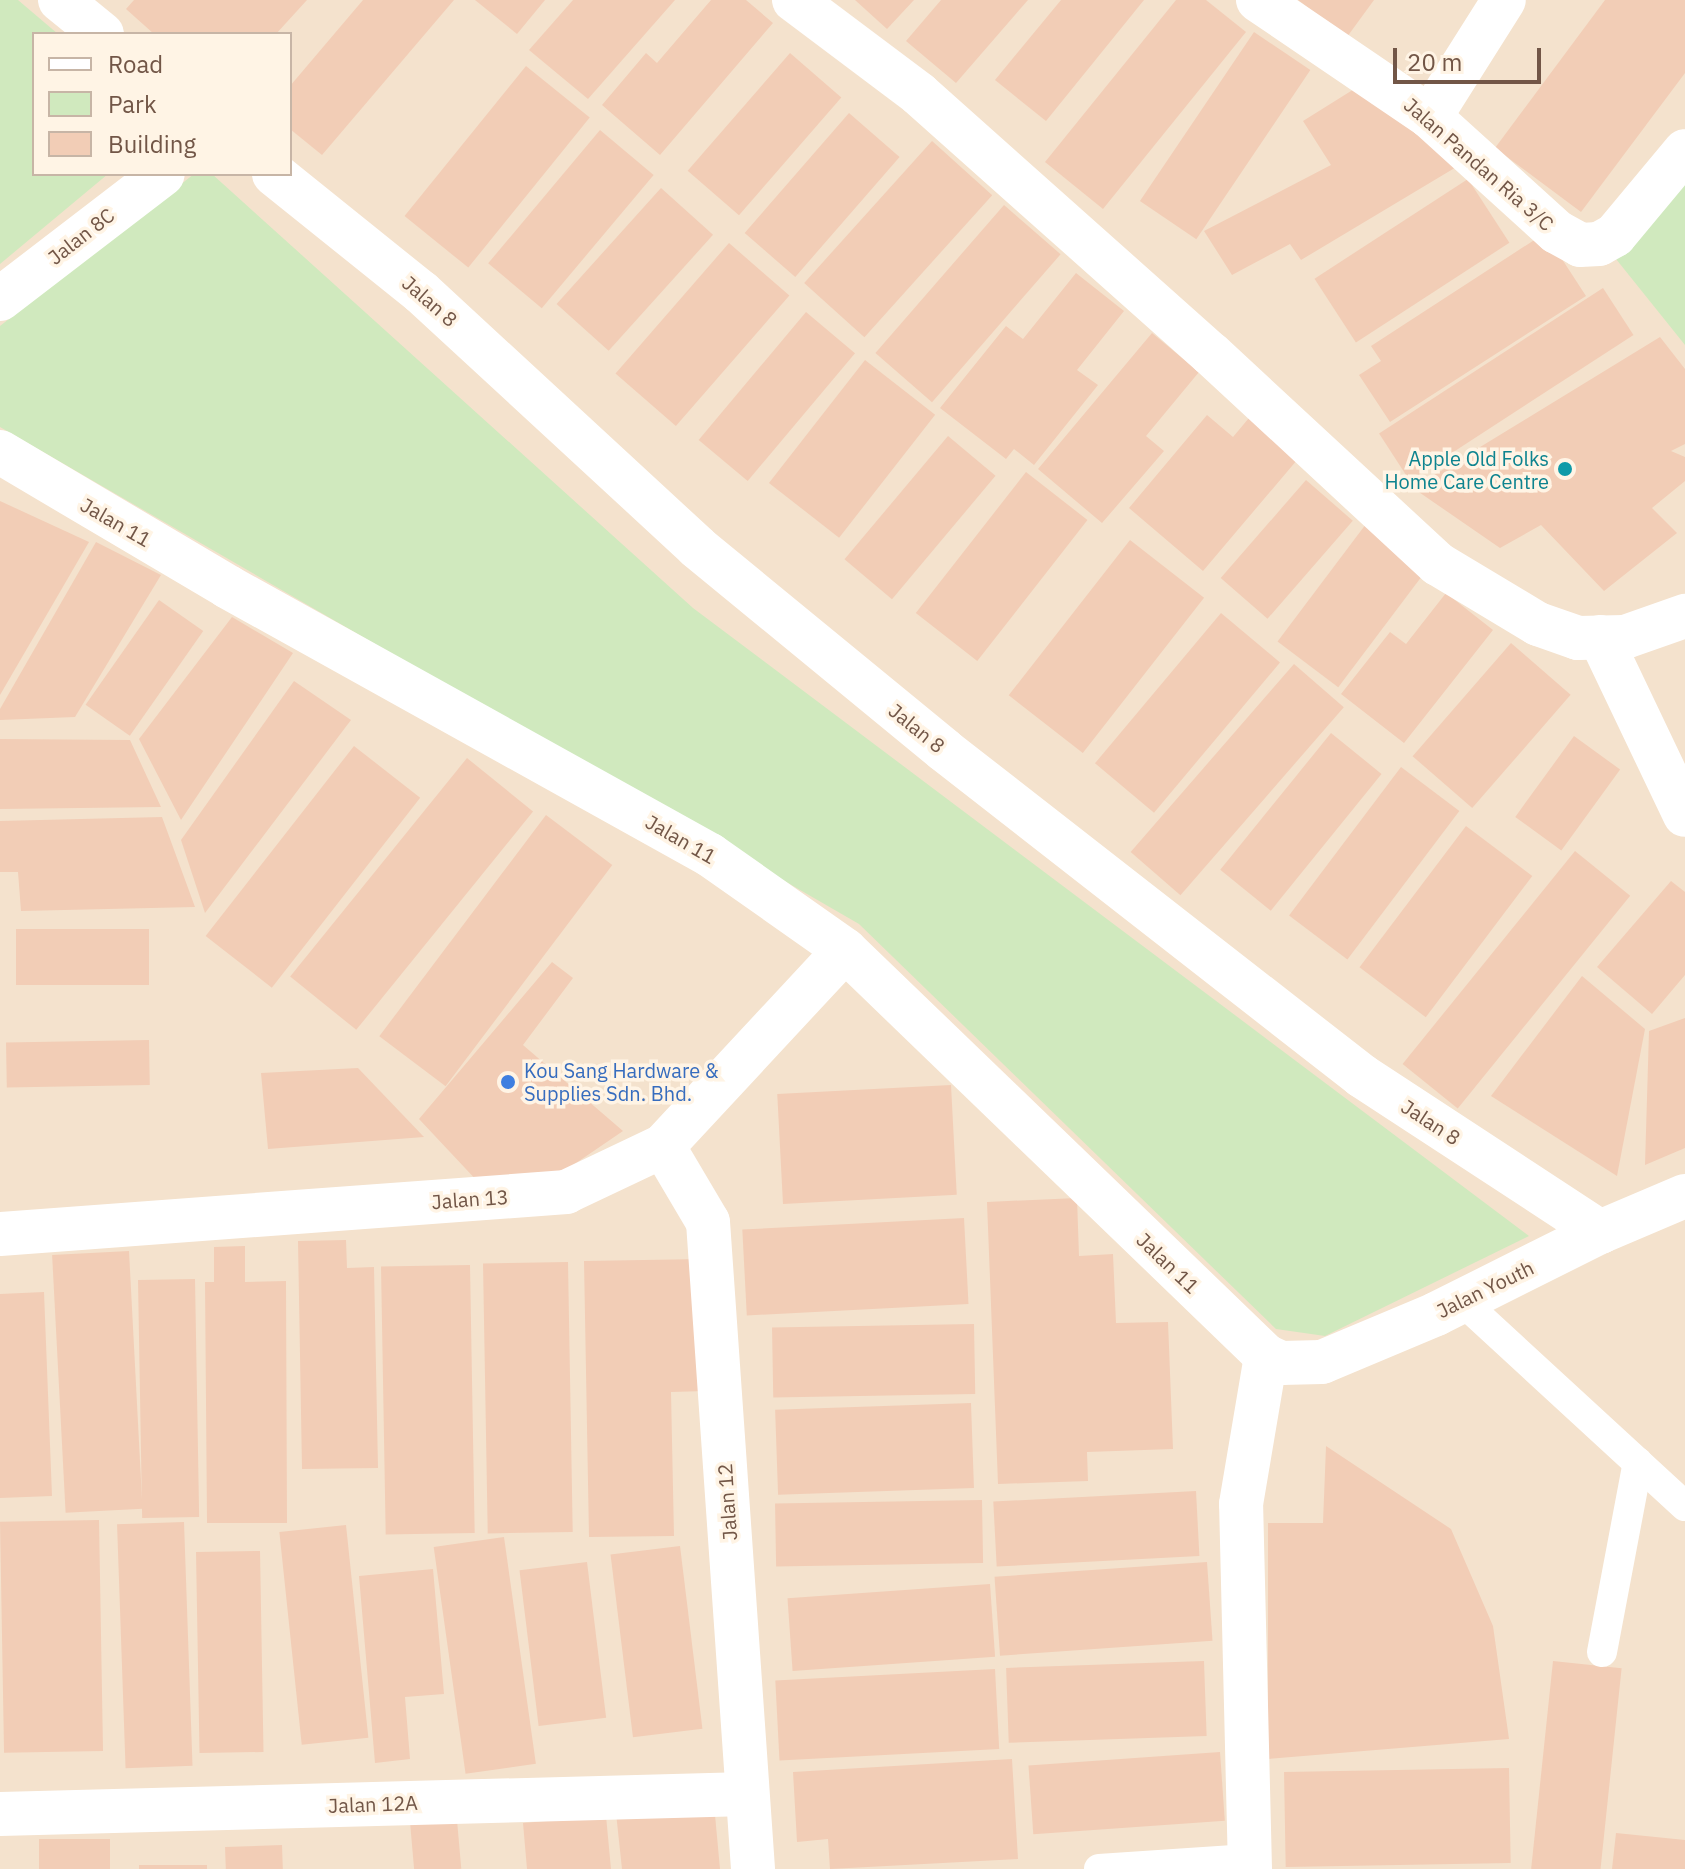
<!DOCTYPE html>
<style>
body{margin:0}
#map{position:relative;width:1685px;height:1869px;overflow:hidden;background:#fcf0df;font-family:"IBM Plex Sans",sans-serif}
div>[style]{position:absolute}
[style*='--x']{left:calc(var(--x)*1px);top:calc(var(--y)*1px);width:calc(var(--w)*1px);rotate:calc(var(--a)*1deg)}
.residential>*{inset:0;background:#f4e2cd}
.green>*{inset:0;background:#d0e9be}
.building>*{inset:0;background:#f2cdb6;transform-origin:0 0}
.lane>*{height:30px;margin:-15px;padding:0 15px;transform-origin:15px;border-radius:15px;background:#fff}
.street>*{height:44px;margin:-22px;padding:0 22px;transform-origin:22px;border-radius:22px;background:#fff}
.dots>*{width:22px;height:22px;translate:-50% -50%;box-sizing:border-box;border:4px solid #fff4e5;border-radius:50%}
span{translate:-50% -50%;white-space:nowrap;text-align:center;line-height:1.15;-webkit-text-stroke:7px #fff4e5;paint-order:stroke}
.street-label{font-size:20px;color:#725647}
.culture-label{font-size:20px;color:#0d838f}
.right{translate:-100% -50%;text-align:right}
.shop-label{font-size:20px;color:#366cbe}
.left{translate:0 -50%;text-align:left}
.legend{position:absolute;left:32px;top:32px;width:260px;height:144px;box-sizing:border-box;background:#fff4e5;border:2px solid #c7b5a6;margin:0;padding:10px 14px;list-style:none;font-size:24px;color:#725647}
.legend li{display:flex;align-items:center;gap:16px;height:40px}
.legend b{width:40px;border:2px solid #c7b5a6}
.scale{position:absolute;left:1393px;top:48px;width:148px;height:36px;box-sizing:border-box;border:4px solid #725647;border-top:0;padding-left:10px;font-size:24px;line-height:28px;white-space:nowrap;color:#725647;-webkit-text-stroke:6px #fff4e5;paint-order:stroke}
</style>
<div id="map">
<div class="residential">
<i style="clip-path:polygon(evenodd,0 0,1685px 0,1685px 1869px,0 1869px,0 0,34px 34px,290px 34px,290px 174px,34px 174px,34px 34px)"></i>
</div>
<div class="green">
<i style="clip-path:polygon(0 0,18px 0,58px 34px,34px 34px,34px 174px,108px 174px,0 264px)"></i>
<i style="clip-path:polygon(1685px 170px,1685px 345px,1616px 259px)"></i>
<i style="clip-path:polygon(194px 174px,212px 174px,693px 608px,1529px 1236px,1325px 1336px,1276px 1329px,859px 924px,0 427px,0 326px)"></i>
</div>
<div class="building">
<i style="clip-path:polygon(134px 0,307px 0,276px 34px,154px 34px,126px 9px)"></i>
<i style="clip-path:polygon(363px 0,454px 0,322px 155px,290px 129px,290px 86px)"></i>
<i style="clip-path:polygon(475px 0,545px 0,517px 34px)"></i>
<i style="clip-path:polygon(573px 0,675px 0,588px 99px,529px 50px)"></i>
<i style="clip-path:polygon(711px 0,746px 0,773px 23px,660px 155px,602px 105px,646px 53px,657px 63px)"></i>
<i style="clip-path:polygon(855px 0,914px 0,887px 29px)"></i>
<i style="clip-path:polygon(941px 0,1028px 0,956px 83px,906px 41px)"></i>
<i style="clip-path:polygon(1061px 0,1144px 0,1046px 121px,995px 80px)"></i>
<i style="clip-path:polygon(1176px 0,1206px 0,1246px 32px,1103px 209px,1045px 162px)"></i>
<i style="clip-path:polygon(1298px 0,1374px 0,1347px 37px)"></i>
<i style="clip-path:polygon(1605px 0,1685px 0,1685px 73px,1581px 212px,1495px 148px)"></i>
<i style="left:1254px;top:32px;width:68px;height:204px;rotate:34deg"></i>
<i style="left:790px;top:53px;width:68px;height:156px;rotate:41deg"></i>
<i style="left:526px;top:66px;width:82px;height:193px;rotate:39deg"></i>
<i style="clip-path:polygon(1359px 86px,1458px 166px,1301px 260px,1290px 244px,1232px 275px,1204px 231px,1331px 165px,1303px 121px)"></i>
<i style="left:849px;top:113px;width:67px;height:159px;rotate:41deg"></i>
<i style="left:600px;top:130px;width:70px;height:174px;rotate:40deg"></i>
<i style="left:932px;top:141px;width:81px;height:191px;rotate:42deg"></i>
<i style="left:1468px;top:179px;width:76px;height:183px;rotate:57deg"></i>
<i style="left:661px;top:188px;width:70px;height:156px;rotate:42deg"></i>
<i style="left:1004px;top:205px;width:75px;height:196px;rotate:41deg"></i>
<i style="clip-path:polygon(1545px 233px,1586px 296px,1390px 422px,1359px 375px,1381px 361px,1371px 346px)"></i>
<i style="left:729px;top:243px;width:80px;height:173px;rotate:41deg"></i>
<i style="clip-path:polygon(1076px 273px,1124px 311px,1077px 370px,1098px 385px,1034px 465px,1014px 449px,1006px 459px,940px 408px,1006px 326px,1023px 339px)"></i>
<i style="left:1603px;top:288px;width:56px;height:267px;rotate:57deg"></i>
<i style="left:806px;top:312px;width:64px;height:167px;rotate:40deg"></i>
<i style="clip-path:polygon(1152px 333px,1199px 372px,1146px 436px,1164px 451px,1102px 523px,1038px 469px)"></i>
<i style="clip-path:polygon(1660px 337px,1685px 369px,1685px 444px,1671px 451px,1685px 457px,1685px 481px,1652px 508px,1677px 533px,1604px 591px,1541px 525px,1500px 548px,1413px 488px)"></i>
<i style="left:865px;top:360px;width:89px;height:156px;rotate:38deg"></i>
<i style="clip-path:polygon(1259px 406px,1308px 447px,1203px 571px,1129px 508px,1207px 415px,1233px 437px)"></i>
<i style="left:948px;top:436px;width:62px;height:161px;rotate:40deg"></i>
<i style="left:1026px;top:472px;width:78px;height:179px;rotate:38deg"></i>
<i style="left:1306px;top:480px;width:62px;height:130px;rotate:41deg"></i>
<i style="clip-path:polygon(0 501px,89px 542px,0 695px)"></i>
<i style="left:1366px;top:524px;width:76px;height:147px;rotate:37deg"></i>
<i style="left:1130px;top:540px;width:94px;height:197px;rotate:38deg"></i>
<i style="clip-path:polygon(96px 542px,161px 575px,75px 717px,0 720px,0 709px)"></i>
<i style="clip-path:polygon(1446px 593px,1493px 630px,1404px 743px,1341px 694px,1390px 632px,1406px 644px)"></i>
<i style="left:159px;top:600px;width:54px;height:128px;rotate:35deg"></i>
<i style="left:1221px;top:613px;width:77px;height:196px;rotate:40deg"></i>
<i style="clip-path:polygon(232px 617px,293px 653px,181px 820px,139px 739px)"></i>
<i style="left:1511px;top:643px;width:79px;height:150px;rotate:41deg"></i>
<i style="left:1294px;top:664px;width:66px;height:249px;rotate:41deg"></i>
<i style="clip-path:polygon(294px 681px,351px 720px,205px 913px,181px 840px)"></i>
<i style="left:1331px;top:733px;width:65px;height:176px;rotate:39deg"></i>
<i style="left:1574px;top:736px;width:57px;height:100px;rotate:36deg"></i>
<i style="clip-path:polygon(0 739px,130px 740px,161px 807px,0 809px)"></i>
<i style="left:354px;top:746px;width:84px;height:241px;rotate:38deg"></i>
<i style="left:467px;top:758px;width:85px;height:281px;rotate:39deg"></i>
<i style="left:1401px;top:767px;width:73px;height:186px;rotate:37deg"></i>
<i style="left:546px;top:815px;width:83px;height:277px;rotate:37deg"></i>
<i style="clip-path:polygon(162px 817px,195px 907px,21px 911px,18px 872px,0 872px,0 821px)"></i>
<i style="left:1466px;top:826px;width:83px;height:177px;rotate:37deg"></i>
<i style="left:1575px;top:851px;width:71px;height:274px;rotate:39deg"></i>
<i style="clip-path:polygon(1671px 881px,1685px 892px,1685px 975px,1652px 1014px,1597px 967px)"></i>
<i style="left:149px;top:929px;width:56px;height:133px;rotate:90deg"></i>
<i style="clip-path:polygon(552px 962px,573px 978px,523px 1045px,623px 1131px,557px 1176px,480px 1184px,419px 1119px)"></i>
<i style="clip-path:polygon(1582px 976px,1645px 1029px,1617px 1176px,1491px 1096px)"></i>
<i style="clip-path:polygon(1685px 1018px,1685px 1148px,1645px 1165px,1649px 1031px)"></i>
<i style="left:149px;top:1040px;width:45px;height:143px;rotate:89deg"></i>
<i style="clip-path:polygon(358px 1068px,424px 1137px,268px 1149px,261px 1073px)"></i>
<i style="left:951px;top:1085px;width:110px;height:174px;rotate:87deg"></i>
<i style="clip-path:polygon(1077px 1198px,1079px 1256px,1113px 1254px,1116px 1323px,1168px 1322px,1173px 1449px,1087px 1452px,1088px 1481px,998px 1484px,987px 1202px)"></i>
<i style="left:964px;top:1218px;width:86px;height:222px;rotate:87deg"></i>
<i style="clip-path:polygon(346px 1240px,347px 1268px,374px 1267px,378px 1468px,302px 1469px,298px 1241px)"></i>
<i style="clip-path:polygon(245px 1246px,245px 1282px,286px 1281px,287px 1523px,207px 1523px,205px 1282px,214px 1282px,214px 1247px)"></i>
<i style="left:129px;top:1251px;width:258px;height:77px;rotate:87deg"></i>
<i style="clip-path:polygon(703px 1259px,706px 1391px,671px 1392px,674px 1536px,589px 1537px,584px 1261px)"></i>
<i style="left:568px;top:1262px;width:270px;height:85px;rotate:89deg"></i>
<i style="left:470px;top:1265px;width:268px;height:89px;rotate:89deg"></i>
<i style="left:195px;top:1279px;width:238px;height:57px;rotate:89deg"></i>
<i style="clip-path:polygon(44px 1292px,52px 1496px,0 1498px,0 1294px)"></i>
<i style="left:974px;top:1324px;width:70px;height:202px;rotate:89deg"></i>
<i style="left:971px;top:1403px;width:85px;height:196px;rotate:88deg"></i>
<i style="clip-path:polygon(1326px 1446px,1451px 1529px,1493px 1626px,1509px 1739px,1268px 1759px,1268px 1523px,1323px 1523px)"></i>
<i style="left:1196px;top:1491px;width:65px;height:203px;rotate:87deg"></i>
<i style="left:982px;top:1500px;width:63px;height:207px;rotate:89deg"></i>
<i style="left:99px;top:1520px;width:231px;height:99px;rotate:89deg"></i>
<i style="left:184px;top:1522px;width:244px;height:67px;rotate:88deg"></i>
<i style="left:346px;top:1525px;width:214px;height:67px;rotate:84deg"></i>
<i style="left:504px;top:1537px;width:229px;height:71px;rotate:82deg"></i>
<i style="left:680px;top:1546px;width:184px;height:70px;rotate:83deg"></i>
<i style="left:260px;top:1551px;width:201px;height:64px;rotate:89deg"></i>
<i style="left:587px;top:1562px;width:157px;height:68px;rotate:83deg"></i>
<i style="left:1207px;top:1562px;width:79px;height:213px;rotate:86deg"></i>
<i style="clip-path:polygon(433px 1569px,444px 1694px,405px 1697px,410px 1759px,375px 1763px,359px 1576px)"></i>
<i style="left:990px;top:1584px;width:73px;height:203px;rotate:86deg"></i>
<i style="left:1204px;top:1661px;width:75px;height:198px;rotate:88deg"></i>
<i style="left:1553px;top:1661px;width:69px;height:209px;rotate:6deg"></i>
<i style="left:995px;top:1669px;width:80px;height:220px;rotate:87deg"></i>
<i style="left:1220px;top:1752px;width:69px;height:192px;rotate:86deg"></i>
<i style="clip-path:polygon(1012px 1759px,1018px 1859px,830px 1869px,828px 1839px,797px 1842px,793px 1772px)"></i>
<i style="left:1509px;top:1768px;width:95px;height:225px;rotate:89deg"></i>
<i style="clip-path:polygon(714px 1804px,720px 1869px,622px 1869px,616px 1813px)"></i>
<i style="clip-path:polygon(606px 1816px,611px 1869px,527px 1869px,523px 1823px)"></i>
<i style="left:457px;top:1820px;width:49px;height:47px;rotate:85deg"></i>
<i style="clip-path:polygon(1616px 1833px,1685px 1840px,1685px 1869px,1612px 1869px)"></i>
<i style="left:39px;top:1839px;width:71px;height:30px"></i>
<i style="left:282px;top:1845px;width:24px;height:57px;rotate:88deg"></i>
<i style="left:139px;top:1865px;width:68px;height:4px"></i>
</div>
<div class="lane">
<i style="--x:1462;--y:1301;--w:303;--a:42.6"></i>
<i style="--x:1602;--y:1652;--w:193;--a:-79.3"></i>
<i style="--x:1099;--y:1869;--w:150;--a:-3.8"></i>
</div>
<div class="street">
<i style="--x:60;--y:0;--w:54;--a:39"></i>
<i style="--x:794;--y:0;--w:156;--a:36.9"></i>
<i style="--x:919;--y:94;--w:391;--a:41.7"></i>
<i style="--x:1211;--y:354;--w:309;--a:42.8"></i>
<i style="--x:1438;--y:564;--w:117;--a:31"></i>
<i style="--x:1538;--y:624;--w:42;--a:19.3"></i>
<i style="--x:1578;--y:638;--w:47;--a:-1.2"></i>
<i style="--x:1625;--y:637;--w:64;--a:-19.3"></i>
<i style="--x:1258;--y:0;--w:208;--a:34.2"></i>
<i style="--x:1430;--y:117;--w:171;--a:42.2"></i>
<i style="--x:1557;--y:232;--w:26;--a:29"></i>
<i style="--x:1580;--y:245;--w:19;--a:-3"></i>
<i style="--x:1599;--y:244;--w:18;--a:-29"></i>
<i style="--x:1615;--y:235;--w:109;--a:-50.2"></i>
<i style="--x:1430;--y:117;--w:138;--a:-57.7"></i>
<i style="--x:274;--y:174;--w:189;--a:38.8"></i>
<i style="--x:421;--y:292;--w:376;--a:42.7"></i>
<i style="--x:697;--y:547;--w:320;--a:39.4"></i>
<i style="--x:944;--y:750;--w:530;--a:37.95"></i>
<i style="--x:1362;--y:1076;--w:285;--a:33.2"></i>
<i style="--x:0;--y:299;--w:205;--a:-37.5"></i>
<i style="--x:0;--y:452;--w:265;--a:30.6"></i>
<i style="--x:228;--y:587;--w:551;--a:29.07"></i>
<i style="--x:710;--y:855;--w:165;--a:35.1"></i>
<i style="--x:845;--y:950;--w:585;--a:43.96"></i>
<i style="--x:1266;--y:1356;--w:17;--a:25"></i>
<i style="--x:1281;--y:1363;--w:41;--a:-1.4"></i>
<i style="--x:1322;--y:1362;--w:124;--a:-22.8"></i>
<i style="--x:1436;--y:1314;--w:183;--a:-26.6"></i>
<i style="--x:1600;--y:1232;--w:92;--a:-23"></i>
<i style="--x:1600;--y:637;--w:197;--a:64.5"></i>
<i style="--x:663;--y:1146;--w:88;--a:59.4"></i>
<i style="--x:708;--y:1222;--w:649;--a:86.02"></i>
<i style="--x:0;--y:1234;--w:568;--a:-4.24"></i>
<i style="--x:566;--y:1192;--w:107;--a:-25.4"></i>
<i style="--x:663;--y:1146;--w:267;--a:-47.1"></i>
<i style="--x:0;--y:1814;--w:747;--a:-1.53"></i>
<i style="--x:1250;--y:1869;--w:365;--a:-91.4"></i>
<i style="--x:1241;--y:1504;--w:150;--a:-80.4"></i>
</div>
<div class="dots">
<i style="left:1565px;top:469px;background:#0f9aa8"></i>
<i style="left:508px;top:1082px;background:#3f7fe0"></i>
</div>
<div class="street-label">
<span style="left:1479px;top:164px;rotate:41deg">Jalan Pandan Ria 3/C</span>
<span style="left:81px;top:236px;rotate:-38deg">Jalan 8C</span>
<span style="left:430px;top:301px;rotate:41deg">Jalan 8</span>
<span style="left:116px;top:522px;rotate:30deg">Jalan 11</span>
<span style="left:917px;top:728px;rotate:39deg">Jalan 8</span>
<span style="left:681px;top:839px;rotate:30deg">Jalan 11</span>
<span style="left:1431px;top:1122px;rotate:33deg">Jalan 8</span>
<span style="left:470px;top:1199px;rotate:-4deg">Jalan 13</span>
<span style="left:1168px;top:1263px;rotate:44deg">Jalan 11</span>
<span style="left:1485px;top:1289px;rotate:-26deg">Jalan Youth</span>
<span style="left:727px;top:1502px;rotate:-94deg">Jalan 12</span>
<span style="left:373px;top:1804px;rotate:-2deg">Jalan 12A</span>
</div>
<div class="culture-label">
<span class="right" style="left:1549px;top:470px">Apple Old Folks<br>Home Care Centre</span>
</div>
<div class="shop-label">
<span class="left" style="left:524px;top:1082px">Kou Sang Hardware &amp;<br>Supplies Sdn. Bhd.</span>
</div>
<ul class="legend">
<li><b style="height:10px;background:#fff"></b>Road</li>
<li><b style="height:22px;background:#d0e9be"></b>Park</li>
<li><b style="height:22px;background:#f2cdb6"></b>Building</li>
</ul>
<div class="scale">20 m</div>
</div>
